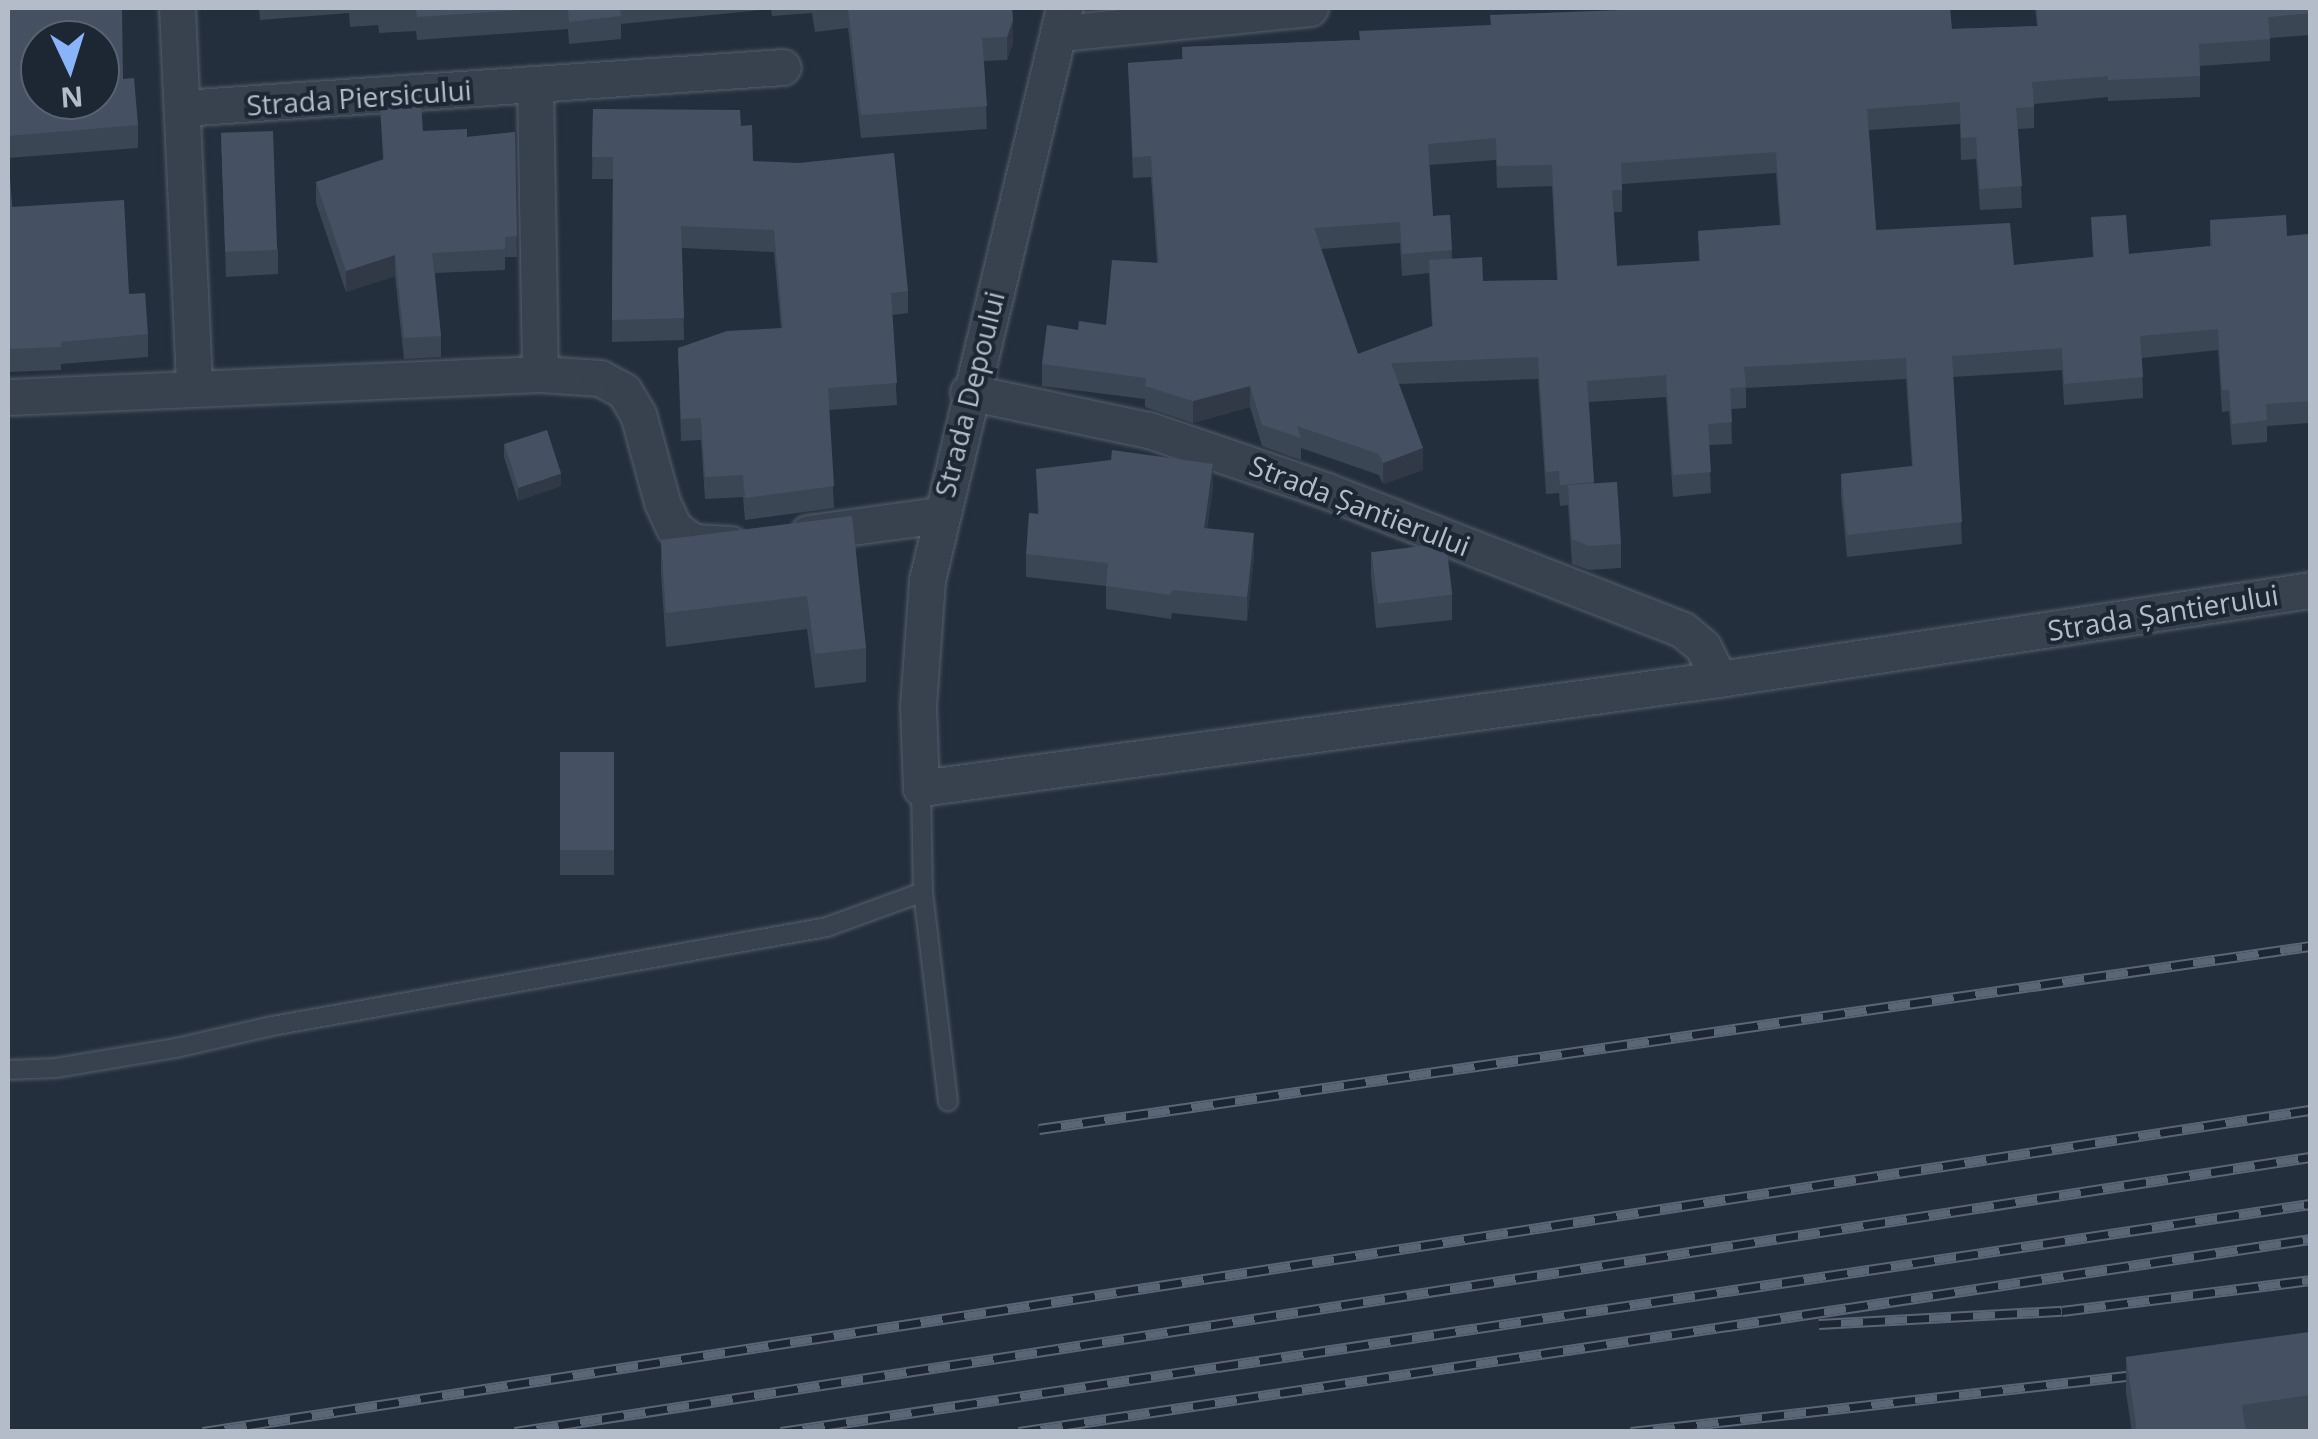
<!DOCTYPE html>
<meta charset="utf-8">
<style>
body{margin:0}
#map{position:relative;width:2318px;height:1439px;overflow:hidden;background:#242f3e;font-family:"Open Sans",sans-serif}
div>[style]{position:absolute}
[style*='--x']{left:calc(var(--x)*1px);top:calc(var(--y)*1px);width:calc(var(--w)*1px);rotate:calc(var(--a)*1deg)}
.roads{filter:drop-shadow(0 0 2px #565f6c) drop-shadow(0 0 2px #565f6c)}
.lane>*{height:18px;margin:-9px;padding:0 9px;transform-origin:9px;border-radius:9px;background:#38414e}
.street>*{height:35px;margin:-17.5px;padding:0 17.5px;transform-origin:17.5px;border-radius:17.5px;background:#38414e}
.rail>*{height:11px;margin-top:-5.5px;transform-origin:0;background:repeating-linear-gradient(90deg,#1d2633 0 22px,#5a6575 0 44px);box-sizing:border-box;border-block:2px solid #5a6575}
.wall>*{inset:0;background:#3b4654;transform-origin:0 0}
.shaded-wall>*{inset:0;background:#303945}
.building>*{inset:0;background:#455162;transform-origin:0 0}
span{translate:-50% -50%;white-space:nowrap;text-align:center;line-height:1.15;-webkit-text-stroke:8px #1d2633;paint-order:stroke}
.street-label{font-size:28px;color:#b4bcc9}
.frame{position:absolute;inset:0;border:10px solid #b4bcc9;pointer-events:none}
.north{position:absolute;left:20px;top:20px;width:100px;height:100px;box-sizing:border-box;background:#1d2633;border:2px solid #59626f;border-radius:50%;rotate:176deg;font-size:28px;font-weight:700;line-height:40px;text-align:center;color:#b4bcc9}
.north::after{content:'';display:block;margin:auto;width:35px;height:45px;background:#8ab4f8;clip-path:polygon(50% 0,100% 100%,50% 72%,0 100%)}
</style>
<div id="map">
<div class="roads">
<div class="lane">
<i style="--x:921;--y:788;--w:104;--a:88.9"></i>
<i style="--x:923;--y:892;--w:211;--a:83.2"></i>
<i style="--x:8;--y:1070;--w:48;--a:-2.4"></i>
<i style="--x:56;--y:1068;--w:122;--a:-9.5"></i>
<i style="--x:176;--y:1048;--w:98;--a:-12.9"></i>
<i style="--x:272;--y:1026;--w:564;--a:-10.11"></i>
<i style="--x:827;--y:927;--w:102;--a:-20"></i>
</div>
<div class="street">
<i style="--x:177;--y:8;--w:380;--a:87.4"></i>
<i style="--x:1064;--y:8;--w:588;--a:103.47"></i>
<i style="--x:927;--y:580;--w:127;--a:94.1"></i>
<i style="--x:918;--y:707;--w:81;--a:87.9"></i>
<i style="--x:921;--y:788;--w:805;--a:-7.78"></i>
<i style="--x:1719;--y:679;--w:598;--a:-8.56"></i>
<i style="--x:1061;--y:33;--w:250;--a:-5.7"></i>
<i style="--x:535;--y:85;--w:289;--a:89"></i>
<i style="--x:182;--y:108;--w:602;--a:-3.9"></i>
<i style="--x:968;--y:392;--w:185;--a:11.9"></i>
<i style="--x:1149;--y:430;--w:188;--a:18.9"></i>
<i style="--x:1327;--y:491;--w:382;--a:21.3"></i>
<i style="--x:1683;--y:630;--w:26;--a:40"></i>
<i style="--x:1703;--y:647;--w:36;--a:63"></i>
<i style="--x:8;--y:397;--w:532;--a:-2.48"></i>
<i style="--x:540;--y:374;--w:60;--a:3.8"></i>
<i style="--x:600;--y:378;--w:27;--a:28"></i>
<i style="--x:624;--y:391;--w:27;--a:59"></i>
<i style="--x:638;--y:414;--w:91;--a:74.7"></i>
<i style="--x:662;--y:502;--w:29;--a:65"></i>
<i style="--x:674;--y:528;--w:24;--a:36"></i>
<i style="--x:693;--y:542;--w:38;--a:3"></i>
<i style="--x:808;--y:533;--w:132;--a:-7.8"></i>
</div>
</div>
<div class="rail">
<i style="--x:1039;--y:1129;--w:1284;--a:-8.19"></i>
<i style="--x:1819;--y:1324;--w:243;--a:-3.1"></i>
<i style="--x:2062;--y:1311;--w:250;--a:-7.1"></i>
<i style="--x:203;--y:1432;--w:2131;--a:-8.69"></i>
<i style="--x:515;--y:1432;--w:1816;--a:-8.71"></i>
<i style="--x:781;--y:1432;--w:1546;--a:-8.48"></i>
<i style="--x:1019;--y:1432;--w:1305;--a:-8.5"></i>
<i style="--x:1631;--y:1432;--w:525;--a:-6.45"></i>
</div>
<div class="wall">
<i style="clip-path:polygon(259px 8px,1012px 8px,1013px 43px,1007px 60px,984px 61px,987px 129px,861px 138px,848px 28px,815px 32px,812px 13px,772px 16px,771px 9px,621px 24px,621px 39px,569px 44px,568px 29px,417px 40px,416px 31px,379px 33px,378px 25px,350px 27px,349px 13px,260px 20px)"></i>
<i style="clip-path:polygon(evenodd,2035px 8px,2310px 8px,2310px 35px,2270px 38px,2270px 61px,2200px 66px,2200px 97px,2108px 101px,2108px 97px,2034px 104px,2034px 128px,2018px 129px,2022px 208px,1980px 210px,1976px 159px,1961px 160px,1960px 124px,1869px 130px,1876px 230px,2014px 265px,2093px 257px,2091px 217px,2129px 254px,2210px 246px,2210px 220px,2287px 236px,2310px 234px,2310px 423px,2267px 426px,2267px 442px,2232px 445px,2229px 411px,2222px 412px,2218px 350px,2142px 358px,2143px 398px,2064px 405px,2062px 370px,1953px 377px,1962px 544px,1847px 557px,1841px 495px,1841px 474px,1912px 466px,1906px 379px,1746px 388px,1746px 408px,1731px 409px,1732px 444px,1709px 445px,1711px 493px,1673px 497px,1666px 397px,1589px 402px,1594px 484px,1621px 544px,1621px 568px,1589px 570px,1572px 564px,1568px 505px,1560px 506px,1559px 493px,1546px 494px,1538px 379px,1399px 384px,1423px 470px,1383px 484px,1379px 475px,1301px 448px,1301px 460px,1262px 446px,1250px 407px,1193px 423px,1145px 407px,1145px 399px,1042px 386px,1042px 364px,1078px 330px,1106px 325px,1157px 263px,1151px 177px,1133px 178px,1128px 63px,1182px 59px,1182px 47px,1359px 40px,1952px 29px,2037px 26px,2035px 8px,1496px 160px,1497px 188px,1552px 186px,1557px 280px,1483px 281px,1452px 259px,1450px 215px,1433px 216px,1429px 165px,1496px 160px,2035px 8px,1776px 173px,1780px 225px,1698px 231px,1699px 261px,1617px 266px,1614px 212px,1622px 212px,1622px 184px,1776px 173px,2035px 8px,1400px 243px,1402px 276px,1429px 273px,1432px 326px,1358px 354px,1321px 249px,1400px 243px)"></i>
<i style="clip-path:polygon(123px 79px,138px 125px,138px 148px,8px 158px,12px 207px,129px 294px,148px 334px,148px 357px,61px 364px,61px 370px,8px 372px,8px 88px)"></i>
<i style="clip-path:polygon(380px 106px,423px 131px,467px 137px,515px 132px,517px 257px,505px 257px,505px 270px,435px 273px,441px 336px,441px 357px,404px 359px,395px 276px,346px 292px,316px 203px,316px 182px,383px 160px)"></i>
<i style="clip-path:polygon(593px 109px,741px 126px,753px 161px,908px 291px,908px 313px,892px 315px,897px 405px,829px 410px,834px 508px,745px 520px,743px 497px,705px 499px,701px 440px,681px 441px,678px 348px,781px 328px,774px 252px,682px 248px,684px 340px,612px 342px,613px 179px,592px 179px)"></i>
<i style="clip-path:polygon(221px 134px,278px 250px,278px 274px,226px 277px)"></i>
<i style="clip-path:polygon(504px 444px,561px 486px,518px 501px,504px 457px)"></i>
<i style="clip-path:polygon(1036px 469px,1213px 488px,1207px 528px,1254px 557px,1247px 621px,1172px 613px,1171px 619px,1106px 609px,1106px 586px,1026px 577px,1026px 554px,1038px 514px)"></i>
<i style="clip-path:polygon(852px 516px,866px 648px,866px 682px,815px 688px,807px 629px,666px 647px,661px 574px,661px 540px)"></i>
<i style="clip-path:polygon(1371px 551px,1452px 595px,1452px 620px,1376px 628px,1371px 575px)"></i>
<i style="left:560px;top:752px;width:54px;height:123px"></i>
<i style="clip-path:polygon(2310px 1332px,2310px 1431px,2132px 1432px,2126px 1393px,2126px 1357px)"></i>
</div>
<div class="shaded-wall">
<i style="clip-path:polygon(1013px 20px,1013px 43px,1007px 60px,1007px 37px)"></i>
<i style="clip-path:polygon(395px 255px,395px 276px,346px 292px,346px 271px)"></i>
<i style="clip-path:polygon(1250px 386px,1250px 407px,1193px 423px,1193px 401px)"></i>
<i style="clip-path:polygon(1423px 448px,1423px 470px,1383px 484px,1383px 463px)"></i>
<i style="clip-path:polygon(1213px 464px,1213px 488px,1204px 552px,1204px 528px)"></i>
<i style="clip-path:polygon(561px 474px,561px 486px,518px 501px,518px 488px)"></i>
<i style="clip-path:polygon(1254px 533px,1254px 557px,1247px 621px,1247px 597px)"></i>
</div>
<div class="building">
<i style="clip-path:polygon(evenodd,9px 8px,122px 8px,123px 79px,134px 78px,138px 125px,8px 136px,8px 88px,10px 88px,9px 8px,40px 40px,100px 40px,100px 100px,40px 100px,40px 40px)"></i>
<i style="clip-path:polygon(379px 8px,552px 8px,417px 17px,416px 8px,379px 10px)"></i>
<i style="clip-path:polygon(568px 8px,620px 8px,621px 16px,569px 22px)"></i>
<i style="clip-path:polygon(848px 8px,1012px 8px,1013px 20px,1007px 37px,982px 38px,987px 106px,861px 115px)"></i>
<i style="clip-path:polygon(evenodd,1674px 8px,1950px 8px,1952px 29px,2038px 26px,2037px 8px,2310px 8px,2310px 13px,2268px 17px,2270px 39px,2199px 44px,2200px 76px,2108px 80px,2108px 76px,2032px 82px,2034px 107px,2016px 108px,2022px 186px,1980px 189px,1976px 137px,1961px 138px,1960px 102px,1867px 109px,1876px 230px,2010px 223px,2014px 265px,2094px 257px,2091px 217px,2126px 215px,2129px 254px,2212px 246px,2210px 220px,2286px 215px,2287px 236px,2310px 234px,2310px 401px,2266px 404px,2267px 420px,2232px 424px,2229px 390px,2222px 390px,2218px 329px,2140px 336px,2143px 377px,2064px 384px,2062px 348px,1952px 356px,1962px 522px,1847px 535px,1841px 474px,1913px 466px,1906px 358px,1744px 367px,1746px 387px,1730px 388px,1732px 422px,1708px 424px,1711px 472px,1673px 475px,1666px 375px,1587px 381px,1594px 482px,1560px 485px,1559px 471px,1546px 472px,1538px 357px,1391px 363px,1423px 448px,1383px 463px,1379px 454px,1297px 426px,1301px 438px,1262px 425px,1250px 386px,1193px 401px,1145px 386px,1146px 378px,1042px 364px,1047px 325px,1078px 330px,1079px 321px,1106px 325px,1112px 260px,1159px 263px,1151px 156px,1133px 157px,1128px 63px,1183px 59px,1182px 47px,1360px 40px,1359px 31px,1491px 25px,1490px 15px,1674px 8px,1496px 138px,1497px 166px,1552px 165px,1558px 280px,1483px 281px,1482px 257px,1429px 260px,1433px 326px,1358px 354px,1314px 228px,1400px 222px,1402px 254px,1452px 250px,1450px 215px,1433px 216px,1428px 144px,1496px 138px,1674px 8px,1776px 152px,1781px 225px,1698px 231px,1700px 261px,1617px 266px,1612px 190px,1622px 190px,1621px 163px,1776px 152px)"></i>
<i style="clip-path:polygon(421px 103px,423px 131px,467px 129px,467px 137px,515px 132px,517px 236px,505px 237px,505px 249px,432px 253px,441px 336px,404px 338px,395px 255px,346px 271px,316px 182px,384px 159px,380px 106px)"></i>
<i style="clip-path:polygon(593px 109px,740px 110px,741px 126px,752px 125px,753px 161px,799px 163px,894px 153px,908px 291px,891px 293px,897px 383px,828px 388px,834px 486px,745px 498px,743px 475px,705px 477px,701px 418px,681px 419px,678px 348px,727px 331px,783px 328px,774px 230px,681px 226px,684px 318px,612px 320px,613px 157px,592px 157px)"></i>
<i style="left:273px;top:131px;width:119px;height:52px;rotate:88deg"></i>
<i style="clip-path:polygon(8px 147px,12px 207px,124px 200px,129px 294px,145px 293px,148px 334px,61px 342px,61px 347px,8px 349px)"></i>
<i style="left:547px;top:430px;width:46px;height:45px;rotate:72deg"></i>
<i style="clip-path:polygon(1112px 450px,1213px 464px,1204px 528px,1254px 533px,1247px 597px,1172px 590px,1171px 595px,1106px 586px,1108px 563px,1026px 554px,1029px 513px,1039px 514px,1036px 469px,1111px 460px)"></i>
<i style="clip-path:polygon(1617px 482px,1621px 544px,1589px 546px,1572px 539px,1568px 485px)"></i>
<i style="clip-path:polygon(852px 516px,866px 648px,815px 654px,807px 596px,666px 613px,661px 540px)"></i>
<i style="left:1446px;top:543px;width:52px;height:75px;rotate:83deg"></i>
<i style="left:560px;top:752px;width:54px;height:98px"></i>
<i style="clip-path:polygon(2310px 1332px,2310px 1395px,2242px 1405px,2246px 1432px,2137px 1432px,2126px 1357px)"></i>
</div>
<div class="street-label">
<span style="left:359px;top:97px;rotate:-4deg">Strada Piersicului</span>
<span style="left:969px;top:394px;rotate:-76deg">Strada Depoului</span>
<span style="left:1360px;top:505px;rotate:21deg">Strada Șantierului</span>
<span style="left:2163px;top:612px;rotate:-9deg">Strada Șantierului</span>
</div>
<div class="frame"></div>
<div class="north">N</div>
</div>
